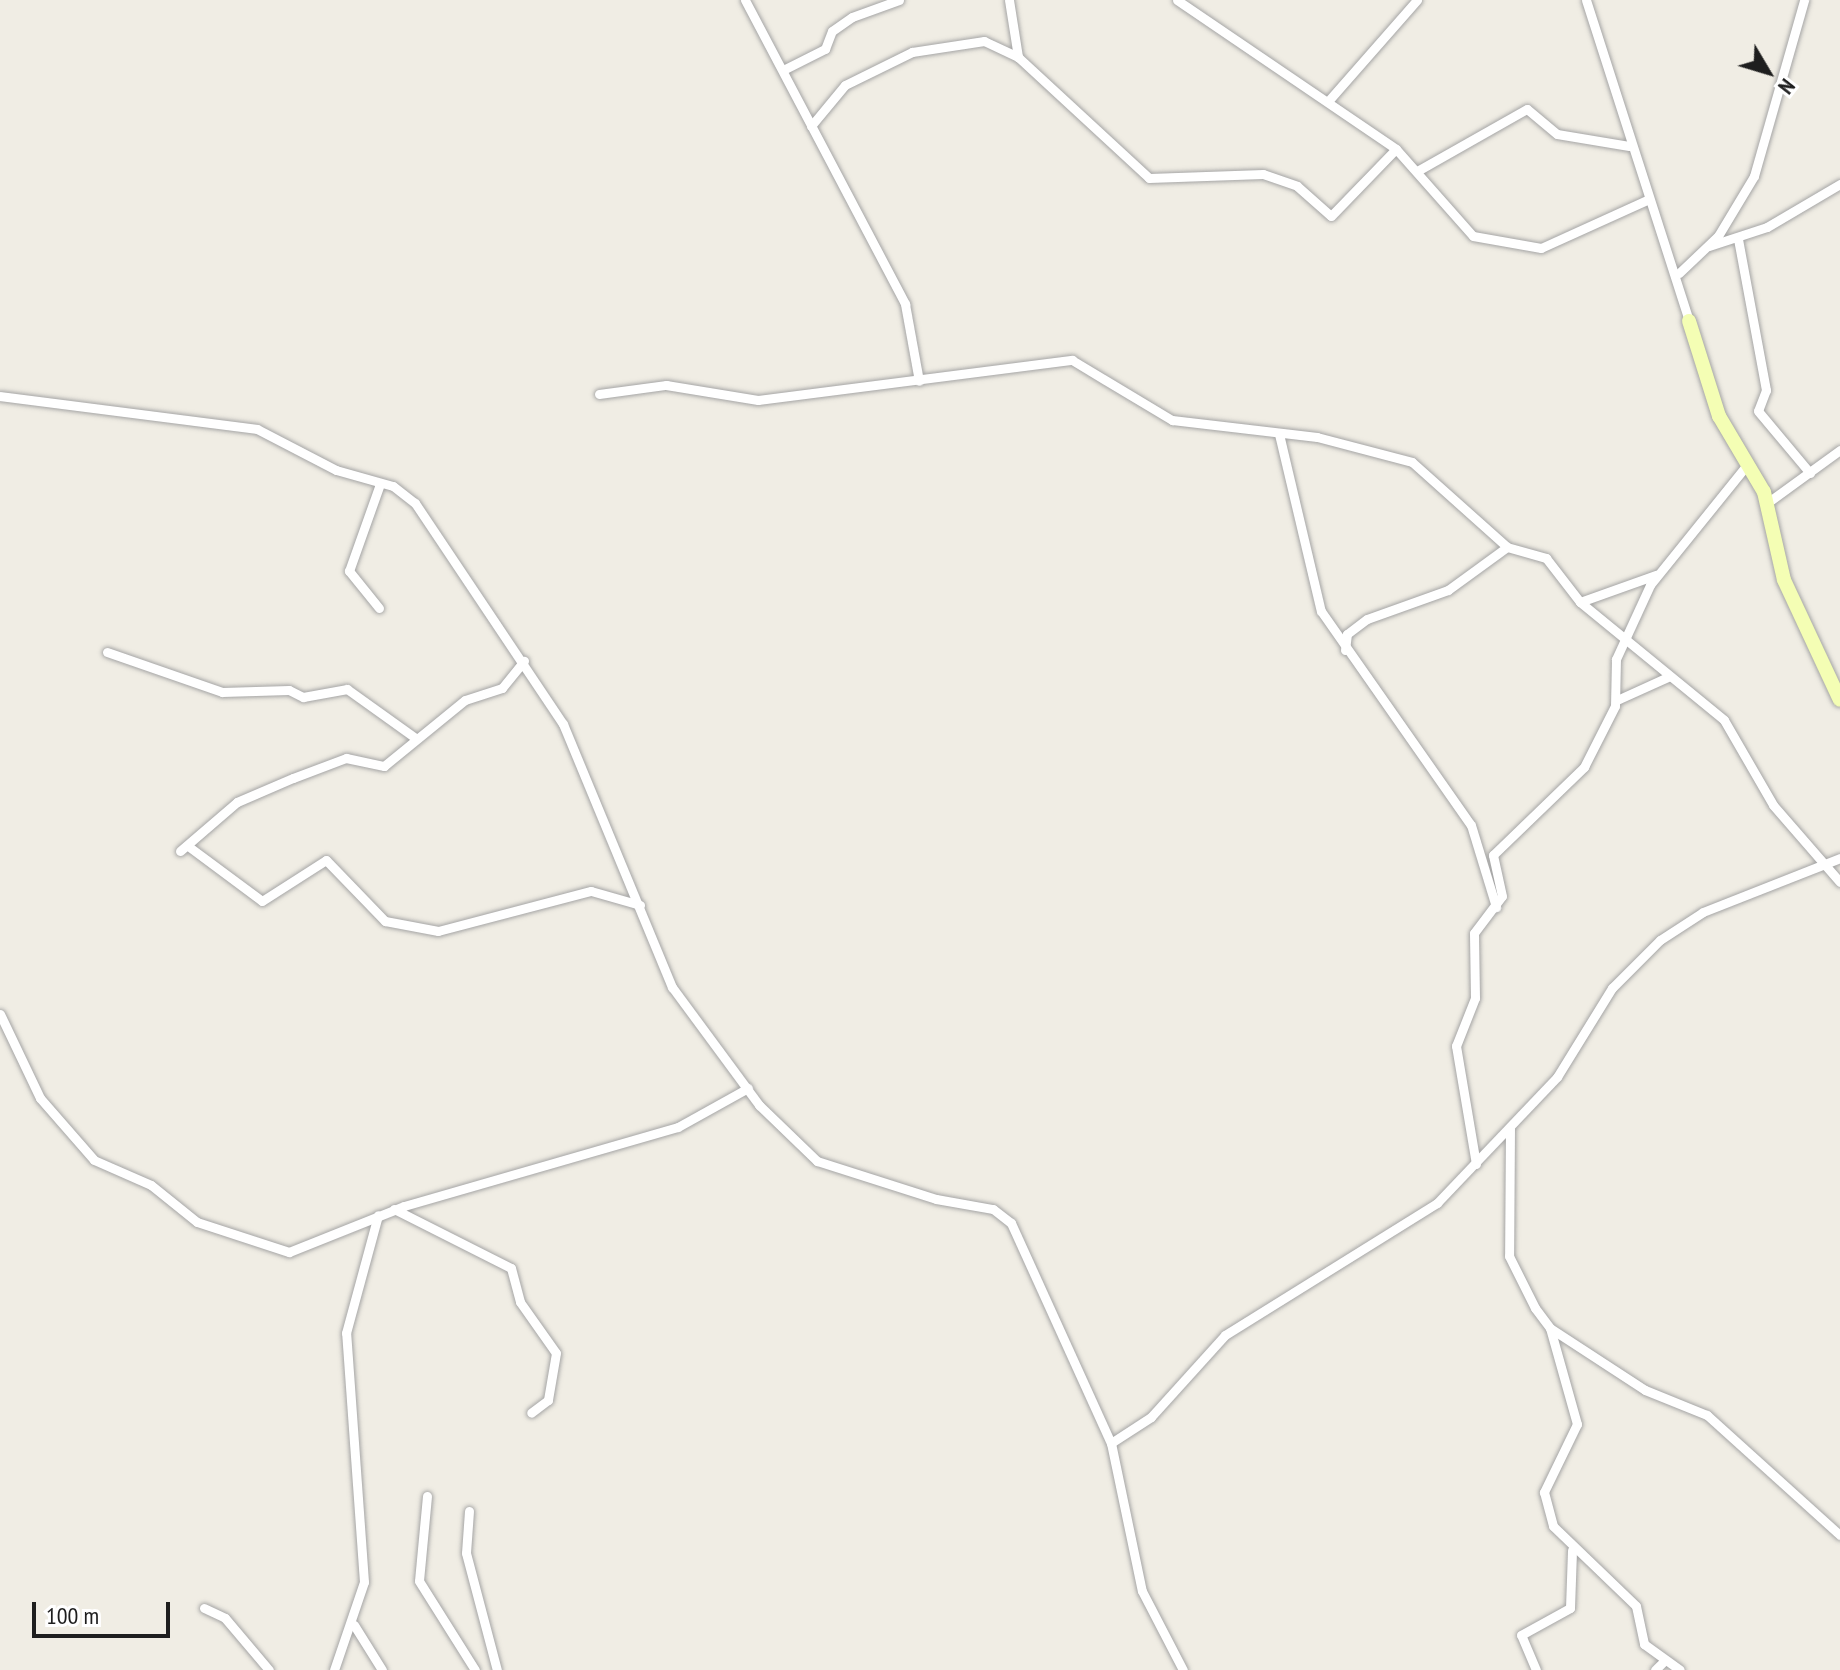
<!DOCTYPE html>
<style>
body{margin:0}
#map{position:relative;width:1840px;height:1670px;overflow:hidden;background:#f0ede4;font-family:"PT Sans Narrow",sans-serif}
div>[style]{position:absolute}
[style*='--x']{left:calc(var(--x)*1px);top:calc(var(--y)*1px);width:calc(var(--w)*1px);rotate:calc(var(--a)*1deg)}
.roads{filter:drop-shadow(0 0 2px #a5a5a5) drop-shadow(0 0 2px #a5a5a5)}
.street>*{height:9px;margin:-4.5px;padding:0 4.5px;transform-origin:4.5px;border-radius:4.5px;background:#fff}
.secondary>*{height:14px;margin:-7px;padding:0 7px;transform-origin:7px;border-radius:7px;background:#f4feb4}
span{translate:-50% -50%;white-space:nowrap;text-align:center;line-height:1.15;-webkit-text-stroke:7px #fff;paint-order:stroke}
.north{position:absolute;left:1728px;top:32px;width:80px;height:80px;-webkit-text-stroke:6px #fff;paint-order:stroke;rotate:128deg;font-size:22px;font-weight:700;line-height:32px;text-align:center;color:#1e1e1e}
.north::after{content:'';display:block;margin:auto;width:28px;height:36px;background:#1e1e1e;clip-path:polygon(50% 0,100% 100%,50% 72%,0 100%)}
.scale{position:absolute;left:32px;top:1602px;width:138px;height:36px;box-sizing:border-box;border:4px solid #1e1e1e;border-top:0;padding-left:10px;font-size:24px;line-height:28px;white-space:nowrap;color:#1e1e1e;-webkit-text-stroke:6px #fff;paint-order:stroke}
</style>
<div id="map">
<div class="roads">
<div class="street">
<i style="--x:745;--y:0;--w:344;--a:62.2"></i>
<i style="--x:905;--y:304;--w:78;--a:79.7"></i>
<i style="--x:1009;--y:0;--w:58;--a:81"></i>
<i style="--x:1018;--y:57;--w:178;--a:42.7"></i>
<i style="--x:1149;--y:178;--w:114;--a:-2"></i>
<i style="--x:1263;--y:174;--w:36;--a:19"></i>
<i style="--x:1297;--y:186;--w:45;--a:41.4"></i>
<i style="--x:1331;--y:216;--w:93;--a:-45.9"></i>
<i style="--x:1177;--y:0;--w:265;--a:34.2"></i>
<i style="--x:1396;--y:149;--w:116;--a:48.5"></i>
<i style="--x:1473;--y:236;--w:69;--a:10"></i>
<i style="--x:1541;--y:248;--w:116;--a:-24.4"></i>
<i style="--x:1586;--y:0;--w:337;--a:72.2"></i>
<i style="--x:785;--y:69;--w:45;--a:-26.6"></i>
<i style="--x:825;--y:49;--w:19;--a:-69"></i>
<i style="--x:832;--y:31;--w:24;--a:-35"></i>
<i style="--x:852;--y:17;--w:50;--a:-19.9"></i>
<i style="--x:1330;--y:99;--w:132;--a:-48.7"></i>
<i style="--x:811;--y:126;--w:53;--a:-50.3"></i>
<i style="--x:845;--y:85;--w:75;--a:-26.2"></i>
<i style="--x:912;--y:52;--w:73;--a:-8.7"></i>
<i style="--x:984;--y:41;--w:38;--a:25"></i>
<i style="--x:1419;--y:170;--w:124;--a:-29.5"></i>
<i style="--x:1527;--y:109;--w:39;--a:40"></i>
<i style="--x:1557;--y:134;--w:73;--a:9.5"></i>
<i style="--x:1738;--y:239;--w:154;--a:79.5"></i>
<i style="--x:1766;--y:390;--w:22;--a:111"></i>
<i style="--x:1758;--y:411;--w:81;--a:50"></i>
<i style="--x:1709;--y:246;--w:61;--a:-18.1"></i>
<i style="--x:1767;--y:227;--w:85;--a:-30.5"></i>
<i style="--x:1679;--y:273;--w:54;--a:-43.5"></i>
<i style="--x:1718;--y:236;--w:70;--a:-59"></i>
<i style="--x:1754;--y:176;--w:183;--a:-74.1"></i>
<i style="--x:599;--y:394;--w:68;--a:-7.7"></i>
<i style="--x:666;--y:385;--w:93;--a:9.3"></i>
<i style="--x:758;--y:400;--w:317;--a:-7.3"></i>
<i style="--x:1072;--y:360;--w:117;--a:31"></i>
<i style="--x:1172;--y:420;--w:146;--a:6.7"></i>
<i style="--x:1317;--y:437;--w:98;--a:14.7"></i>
<i style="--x:1412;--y:462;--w:127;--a:41.8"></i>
<i style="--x:1507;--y:547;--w:41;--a:15.8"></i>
<i style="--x:1546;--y:558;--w:56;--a:52.3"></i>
<i style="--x:1580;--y:602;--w:186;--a:39.3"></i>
<i style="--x:1724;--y:720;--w:98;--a:60"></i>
<i style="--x:1773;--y:805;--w:102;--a:49"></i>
<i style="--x:0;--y:396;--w:259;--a:7.3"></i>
<i style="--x:257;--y:429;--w:89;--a:27.4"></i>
<i style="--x:336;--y:470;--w:59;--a:15.7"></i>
<i style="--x:393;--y:486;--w:28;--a:38"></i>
<i style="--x:415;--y:503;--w:266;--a:56.2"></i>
<i style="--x:563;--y:724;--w:285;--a:67.5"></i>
<i style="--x:672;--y:987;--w:147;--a:53.6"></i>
<i style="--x:759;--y:1105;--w:81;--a:44"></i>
<i style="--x:817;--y:1161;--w:125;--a:17.7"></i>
<i style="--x:936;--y:1199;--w:58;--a:10"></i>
<i style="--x:993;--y:1209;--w:23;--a:38"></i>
<i style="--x:1011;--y:1223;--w:242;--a:65.6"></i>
<i style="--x:1111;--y:1443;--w:151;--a:78.2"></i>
<i style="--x:1142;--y:1591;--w:89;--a:62.6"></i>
<i style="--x:1279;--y:434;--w:182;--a:76.7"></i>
<i style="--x:1321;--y:611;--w:261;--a:55"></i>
<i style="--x:1471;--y:825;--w:86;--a:73"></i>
<i style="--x:1767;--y:503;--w:90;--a:-36"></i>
<i style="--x:1580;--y:602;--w:81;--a:-19.6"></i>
<i style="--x:379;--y:608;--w:48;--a:-129"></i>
<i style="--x:349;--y:571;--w:92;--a:-70.4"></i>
<i style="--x:1345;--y:650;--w:16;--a:-83"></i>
<i style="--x:1347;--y:634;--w:25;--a:-37"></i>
<i style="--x:1367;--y:619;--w:86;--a:-19.7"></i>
<i style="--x:1448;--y:590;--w:73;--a:-36.1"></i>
<i style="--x:107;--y:652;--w:122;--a:19.2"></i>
<i style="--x:222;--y:692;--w:67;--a:-1.7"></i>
<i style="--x:289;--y:690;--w:16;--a:27"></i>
<i style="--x:303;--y:697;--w:45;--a:-10.3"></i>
<i style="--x:347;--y:689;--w:82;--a:35.6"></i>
<i style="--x:1617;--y:700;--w:56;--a:-24.3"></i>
<i style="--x:188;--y:846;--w:92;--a:36.6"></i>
<i style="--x:262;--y:901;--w:76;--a:-32.6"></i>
<i style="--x:326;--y:860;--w:85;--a:46"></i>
<i style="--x:385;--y:921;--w:54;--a:10.7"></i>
<i style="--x:438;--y:931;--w:158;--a:-14.7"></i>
<i style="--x:591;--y:891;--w:51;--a:15.9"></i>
<i style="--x:180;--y:851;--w:75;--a:-40.7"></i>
<i style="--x:237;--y:802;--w:61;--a:-23.2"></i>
<i style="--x:293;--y:778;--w:57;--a:-20.7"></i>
<i style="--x:346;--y:758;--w:39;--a:12"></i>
<i style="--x:384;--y:766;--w:104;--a:-39.2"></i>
<i style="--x:465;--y:700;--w:39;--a:-18"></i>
<i style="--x:502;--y:688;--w:35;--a:-51"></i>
<i style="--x:0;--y:1014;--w:93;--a:64.5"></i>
<i style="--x:40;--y:1098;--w:82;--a:48.9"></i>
<i style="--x:94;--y:1160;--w:62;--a:23.7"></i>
<i style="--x:151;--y:1185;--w:59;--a:38.8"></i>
<i style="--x:197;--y:1222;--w:97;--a:18.1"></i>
<i style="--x:289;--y:1252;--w:124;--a:-21.8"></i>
<i style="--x:404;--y:1206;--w:285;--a:-16.1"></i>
<i style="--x:678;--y:1127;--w:80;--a:-29.1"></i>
<i style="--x:1510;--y:1128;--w:128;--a:90.4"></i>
<i style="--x:1509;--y:1256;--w:58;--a:63.4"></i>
<i style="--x:1535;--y:1308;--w:25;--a:53"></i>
<i style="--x:1550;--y:1328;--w:113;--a:33.1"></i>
<i style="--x:1645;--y:1390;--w:67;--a:22"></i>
<i style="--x:1707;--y:1415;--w:179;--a:42.1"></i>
<i style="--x:1476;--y:1164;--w:120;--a:-99.6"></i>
<i style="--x:1456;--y:1046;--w:52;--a:-68.4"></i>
<i style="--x:1475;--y:998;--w:65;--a:-90.9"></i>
<i style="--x:1474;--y:933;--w:46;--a:-52.9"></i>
<i style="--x:1502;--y:896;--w:42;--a:-102.4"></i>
<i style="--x:1493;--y:855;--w:127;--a:-44"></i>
<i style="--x:1584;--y:767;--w:68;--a:-63.1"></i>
<i style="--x:1615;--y:706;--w:47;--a:-88.8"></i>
<i style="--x:1616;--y:659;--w:81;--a:-65.3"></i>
<i style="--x:1650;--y:585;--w:154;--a:-51.1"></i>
<i style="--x:394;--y:1209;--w:131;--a:26.8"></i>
<i style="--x:511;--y:1268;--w:35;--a:75"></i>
<i style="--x:520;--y:1302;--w:62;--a:54.8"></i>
<i style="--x:556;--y:1353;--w:48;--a:99.7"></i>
<i style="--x:548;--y:1400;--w:21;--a:143"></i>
<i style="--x:1550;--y:1328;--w:100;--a:74.3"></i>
<i style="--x:1577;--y:1424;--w:76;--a:115.9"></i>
<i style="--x:1544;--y:1492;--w:35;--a:75"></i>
<i style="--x:1553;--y:1526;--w:115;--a:43.9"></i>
<i style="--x:1636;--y:1606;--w:39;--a:78"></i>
<i style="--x:1644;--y:1644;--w:44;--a:35.8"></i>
<i style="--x:1111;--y:1443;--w:48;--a:-33"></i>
<i style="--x:1151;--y:1417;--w:110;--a:-47.9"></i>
<i style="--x:1225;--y:1335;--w:250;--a:-31.9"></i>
<i style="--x:1437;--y:1203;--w:174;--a:-46.4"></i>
<i style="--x:1557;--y:1077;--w:105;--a:-58.3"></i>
<i style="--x:1612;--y:988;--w:68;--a:-45"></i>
<i style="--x:1660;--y:940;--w:51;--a:-33.1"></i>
<i style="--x:1703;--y:912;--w:147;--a:-21.5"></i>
<i style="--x:427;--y:1496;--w:85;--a:95.4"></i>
<i style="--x:419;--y:1581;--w:105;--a:57.8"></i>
<i style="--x:469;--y:1511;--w:42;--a:94.1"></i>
<i style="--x:466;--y:1553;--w:121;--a:75.2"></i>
<i style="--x:204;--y:1608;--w:23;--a:25"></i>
<i style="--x:225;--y:1618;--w:68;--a:49.8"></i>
<i style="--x:354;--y:1625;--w:53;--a:58.1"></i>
<i style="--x:334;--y:1670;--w:93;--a:-71.2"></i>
<i style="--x:364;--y:1582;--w:250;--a:-94.1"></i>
<i style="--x:346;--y:1333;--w:122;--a:-74.8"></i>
<i style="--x:1536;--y:1670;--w:38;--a:-113"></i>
<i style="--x:1521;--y:1635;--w:56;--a:-28.9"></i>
<i style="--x:1570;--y:1608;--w:58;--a:-88"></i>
<i style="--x:1655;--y:1670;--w:13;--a:-45"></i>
</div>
<div class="secondary">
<i style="--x:1689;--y:321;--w:100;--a:72.5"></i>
<i style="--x:1719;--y:416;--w:88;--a:59.4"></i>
<i style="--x:1764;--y:492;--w:90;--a:77.2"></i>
<i style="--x:1784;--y:580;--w:132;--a:65"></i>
</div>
</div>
<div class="north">N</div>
<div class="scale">100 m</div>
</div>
